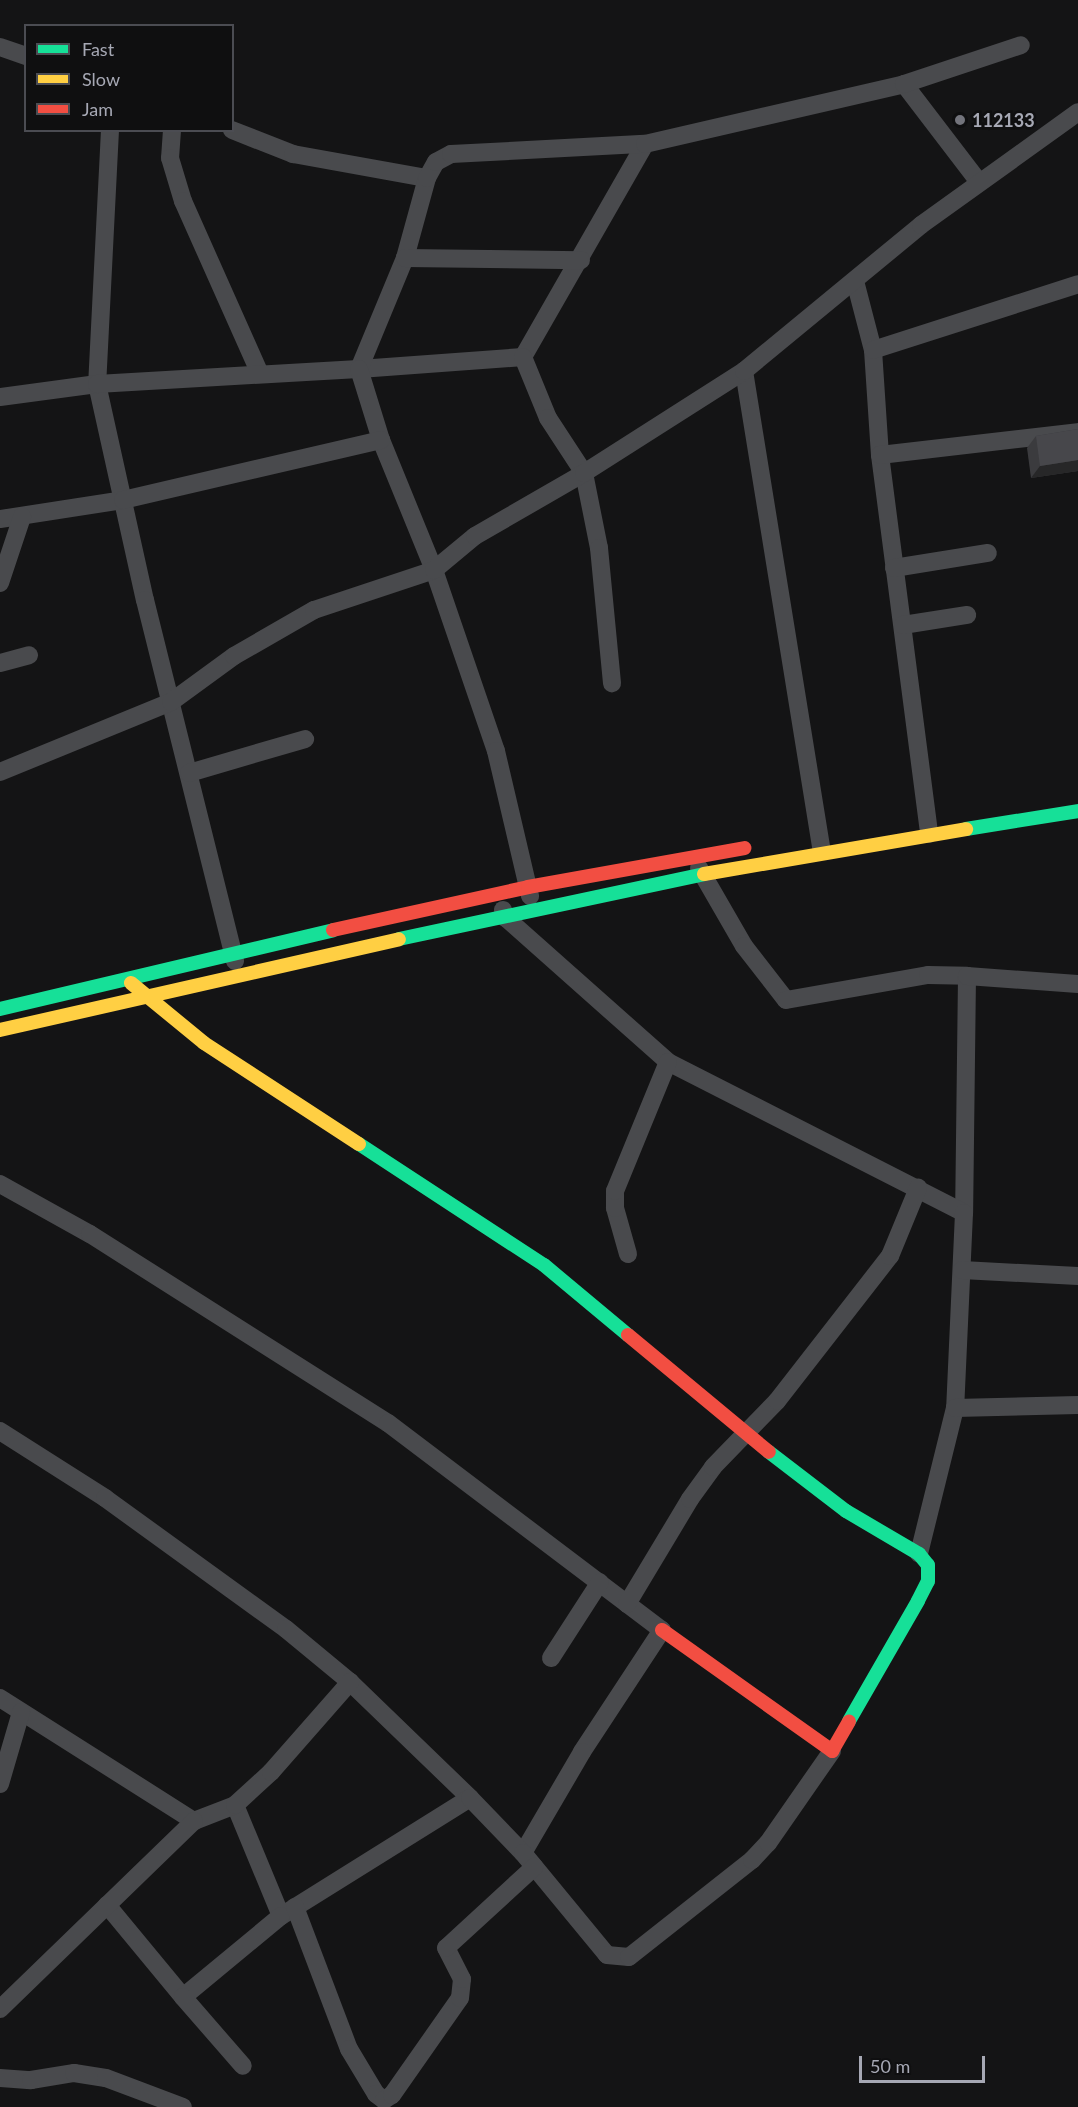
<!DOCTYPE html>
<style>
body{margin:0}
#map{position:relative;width:1078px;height:2107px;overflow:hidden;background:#141415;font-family:Lato,sans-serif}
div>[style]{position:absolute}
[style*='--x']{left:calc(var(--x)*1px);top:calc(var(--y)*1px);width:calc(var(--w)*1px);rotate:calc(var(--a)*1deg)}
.street>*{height:18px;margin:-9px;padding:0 9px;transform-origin:9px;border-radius:9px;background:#494a4d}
.fast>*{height:14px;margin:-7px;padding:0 7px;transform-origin:7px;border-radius:7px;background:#16e098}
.slow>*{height:14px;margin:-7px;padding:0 7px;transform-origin:7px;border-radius:7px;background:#ffcf43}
.jam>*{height:14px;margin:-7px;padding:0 7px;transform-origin:7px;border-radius:7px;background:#f24e42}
.wall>*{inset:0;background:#3b3b3e}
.shaded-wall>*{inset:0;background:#272728}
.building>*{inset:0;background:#47474b}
.dots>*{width:16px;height:16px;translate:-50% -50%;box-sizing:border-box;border:3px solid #0f0f10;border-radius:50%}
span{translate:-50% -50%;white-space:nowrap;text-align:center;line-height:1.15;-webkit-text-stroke:5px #0f0f10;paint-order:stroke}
.poi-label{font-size:18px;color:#a6a8b4;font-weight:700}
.left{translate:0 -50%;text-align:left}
.legend{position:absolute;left:24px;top:24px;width:210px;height:108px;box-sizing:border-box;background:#0f0f10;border:2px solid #4b4c52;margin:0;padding:8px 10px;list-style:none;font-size:18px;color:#a6a8b4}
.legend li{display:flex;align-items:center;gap:12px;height:30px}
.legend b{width:30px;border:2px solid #4b4c52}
.scale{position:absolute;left:859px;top:2056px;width:126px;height:27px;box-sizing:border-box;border:3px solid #a6a8b4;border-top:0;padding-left:8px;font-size:18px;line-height:21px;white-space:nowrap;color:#a6a8b4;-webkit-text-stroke:4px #0f0f10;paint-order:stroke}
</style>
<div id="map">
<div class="street">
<i style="--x:0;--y:47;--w:28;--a:19"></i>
<i style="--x:904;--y:84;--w:123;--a:52.6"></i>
<i style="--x:110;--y:130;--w:254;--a:92.9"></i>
<i style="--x:97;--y:384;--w:221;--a:77.5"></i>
<i style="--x:145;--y:600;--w:372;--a:76"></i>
<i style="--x:172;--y:130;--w:28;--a:94"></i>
<i style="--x:170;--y:158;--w:45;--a:73.2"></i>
<i style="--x:183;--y:201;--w:189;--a:66"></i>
<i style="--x:232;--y:130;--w:66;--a:21.5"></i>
<i style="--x:293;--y:154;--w:136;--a:10.2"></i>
<i style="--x:645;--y:144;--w:245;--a:119.8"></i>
<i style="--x:523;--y:357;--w:164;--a:175.8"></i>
<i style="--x:359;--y:369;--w:120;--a:-67.5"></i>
<i style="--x:405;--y:258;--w:83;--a:-74.6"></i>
<i style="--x:427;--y:178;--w:18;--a:-61"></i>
<i style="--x:436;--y:162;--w:17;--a:-28"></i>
<i style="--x:451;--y:154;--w:194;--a:-3"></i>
<i style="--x:645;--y:144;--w:266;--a:-13"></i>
<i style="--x:904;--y:84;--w:123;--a:-18.4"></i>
<i style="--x:405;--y:258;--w:176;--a:0.7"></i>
<i style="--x:855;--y:281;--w:71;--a:75.4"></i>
<i style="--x:873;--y:350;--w:105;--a:86.2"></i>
<i style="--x:880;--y:455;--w:382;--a:82.6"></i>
<i style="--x:873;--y:350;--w:215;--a:-17.8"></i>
<i style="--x:523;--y:357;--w:66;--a:67.7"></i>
<i style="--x:548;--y:418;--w:66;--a:56.8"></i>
<i style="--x:584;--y:473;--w:76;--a:78.7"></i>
<i style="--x:599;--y:548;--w:136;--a:84.5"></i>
<i style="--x:744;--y:371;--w:486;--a:80.8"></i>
<i style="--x:0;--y:397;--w:98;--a:-7.6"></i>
<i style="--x:97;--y:384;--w:262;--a:-3.3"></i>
<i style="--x:359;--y:369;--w:74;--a:72.8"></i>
<i style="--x:381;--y:440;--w:140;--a:67.8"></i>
<i style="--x:434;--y:570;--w:191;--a:71.1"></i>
<i style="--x:496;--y:751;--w:149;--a:76.8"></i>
<i style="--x:880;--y:455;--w:199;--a:-6.6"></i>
<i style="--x:0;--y:519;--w:124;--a:-8.8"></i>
<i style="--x:123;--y:500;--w:265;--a:-13.1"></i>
<i style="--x:894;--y:568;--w:95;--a:-9.1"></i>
<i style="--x:0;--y:583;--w:70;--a:-71.6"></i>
<i style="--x:903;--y:625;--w:65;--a:-8.9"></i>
<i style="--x:0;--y:663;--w:30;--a:-15"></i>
<i style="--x:0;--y:772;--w:185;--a:-22.3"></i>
<i style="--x:171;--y:702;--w:78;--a:-36.1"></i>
<i style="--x:234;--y:656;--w:92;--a:-29.9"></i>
<i style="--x:314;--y:610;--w:126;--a:-18.4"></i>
<i style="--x:434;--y:570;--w:53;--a:-39.7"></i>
<i style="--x:475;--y:536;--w:126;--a:-30"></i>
<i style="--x:584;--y:473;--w:190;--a:-32.5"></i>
<i style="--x:744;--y:371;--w:229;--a:-39.5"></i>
<i style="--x:921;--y:225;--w:193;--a:-35.7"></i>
<i style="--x:189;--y:773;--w:121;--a:-16.3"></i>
<i style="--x:699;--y:868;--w:90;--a:60"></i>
<i style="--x:744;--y:946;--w:68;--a:52.1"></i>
<i style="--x:786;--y:1000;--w:144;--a:-10"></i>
<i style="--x:928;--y:975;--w:39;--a:1"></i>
<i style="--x:967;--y:976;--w:237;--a:90.7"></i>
<i style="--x:503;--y:910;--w:9;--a:69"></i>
<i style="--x:506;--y:918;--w:217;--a:41.6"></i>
<i style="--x:668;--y:1062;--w:332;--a:27"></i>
<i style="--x:964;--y:1213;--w:195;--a:92.6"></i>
<i style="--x:955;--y:1408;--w:150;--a:103.9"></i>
<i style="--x:967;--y:976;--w:111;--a:4.1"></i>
<i style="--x:0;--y:1184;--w:103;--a:29.1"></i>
<i style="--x:90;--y:1234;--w:353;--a:32.4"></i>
<i style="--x:388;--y:1423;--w:343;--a:37.1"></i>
<i style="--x:662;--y:1630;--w:146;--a:123.3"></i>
<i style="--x:582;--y:1752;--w:117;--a:120.3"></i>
<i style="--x:628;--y:1254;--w:48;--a:-105.8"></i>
<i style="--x:615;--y:1208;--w:17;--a:-90"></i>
<i style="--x:615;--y:1191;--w:139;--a:-67.7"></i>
<i style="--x:962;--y:1270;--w:116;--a:3"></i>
<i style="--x:955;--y:1408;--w:123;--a:-1.4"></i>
<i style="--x:0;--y:1431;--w:125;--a:32.5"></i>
<i style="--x:105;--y:1498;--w:223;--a:35.9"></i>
<i style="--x:286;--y:1629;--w:83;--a:39.6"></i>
<i style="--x:350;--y:1682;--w:167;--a:44"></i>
<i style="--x:470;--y:1798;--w:223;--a:148"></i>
<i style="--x:281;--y:1916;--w:120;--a:-112.5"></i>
<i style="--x:627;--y:1604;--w:122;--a:-59"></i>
<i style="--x:690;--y:1499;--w:39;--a:-54"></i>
<i style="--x:713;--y:1467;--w:92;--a:-45.9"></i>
<i style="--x:777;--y:1401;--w:184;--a:-52.1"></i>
<i style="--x:890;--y:1256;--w:74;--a:-67.6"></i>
<i style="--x:551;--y:1658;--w:90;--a:-57.2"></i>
<i style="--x:0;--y:1698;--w:230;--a:32.4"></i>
<i style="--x:194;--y:1821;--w:44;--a:-21.3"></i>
<i style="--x:235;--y:1805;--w:49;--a:-42.5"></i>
<i style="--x:271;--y:1772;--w:120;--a:-48.7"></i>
<i style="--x:0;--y:1784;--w:75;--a:-73.7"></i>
<i style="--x:470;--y:1798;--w:76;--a:46.1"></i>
<i style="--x:523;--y:1853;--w:132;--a:50.5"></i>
<i style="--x:607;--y:1955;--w:22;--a:5"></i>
<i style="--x:629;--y:1957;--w:157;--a:-38.3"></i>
<i style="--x:752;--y:1860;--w:23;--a:-47"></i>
<i style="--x:768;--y:1843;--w:112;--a:-55.2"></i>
<i style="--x:107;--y:1905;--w:119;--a:50.4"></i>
<i style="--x:183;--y:1997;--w:127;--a:-39.6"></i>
<i style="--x:295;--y:1907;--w:152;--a:69.2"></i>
<i style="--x:349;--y:2049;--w:52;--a:59"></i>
<i style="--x:376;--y:2094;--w:10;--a:37"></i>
<i style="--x:384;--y:2100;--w:9;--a:-32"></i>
<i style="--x:392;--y:2095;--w:118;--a:-55"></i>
<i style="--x:460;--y:1998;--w:19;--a:-84"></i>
<i style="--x:462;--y:1979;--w:35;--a:-117"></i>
<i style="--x:446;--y:1948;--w:120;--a:-42.6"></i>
<i style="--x:183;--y:1997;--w:91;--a:49"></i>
<i style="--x:0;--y:2009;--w:270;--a:-44.1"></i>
<i style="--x:0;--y:2078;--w:31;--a:4"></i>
<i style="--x:31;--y:2080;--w:44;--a:-9.2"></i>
<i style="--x:74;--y:2073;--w:32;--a:9"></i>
<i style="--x:106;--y:2078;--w:82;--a:20.6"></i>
</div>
<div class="fast">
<i style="--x:966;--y:829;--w:113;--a:-9.1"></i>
<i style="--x:399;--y:939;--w:312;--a:-12"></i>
<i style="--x:0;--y:1009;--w:342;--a:-13.3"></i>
<i style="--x:359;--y:1144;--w:221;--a:33.2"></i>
<i style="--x:544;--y:1265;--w:109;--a:39.8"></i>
<i style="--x:769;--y:1452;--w:97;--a:37.5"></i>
<i style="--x:846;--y:1511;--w:85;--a:30.5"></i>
<i style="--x:919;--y:1554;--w:14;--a:51"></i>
<i style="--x:928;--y:1565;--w:16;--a:90"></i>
<i style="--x:928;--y:1581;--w:22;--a:117"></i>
<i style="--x:918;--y:1601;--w:138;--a:119.9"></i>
</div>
<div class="slow">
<i style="--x:704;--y:874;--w:266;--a:-9.7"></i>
<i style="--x:131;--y:983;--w:94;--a:39.4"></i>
<i style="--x:204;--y:1043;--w:185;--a:33.1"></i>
<i style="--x:0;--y:1030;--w:409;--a:-12.8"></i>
</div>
<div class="jam">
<i style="--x:333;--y:930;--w:200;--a:-12.4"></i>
<i style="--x:528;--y:887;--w:220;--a:-10.2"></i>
<i style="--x:628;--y:1335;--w:183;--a:39.7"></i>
<i style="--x:662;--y:1630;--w:209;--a:35.4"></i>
<i style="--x:832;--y:1751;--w:34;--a:-60"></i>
</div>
<div class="wall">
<i style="clip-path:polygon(1078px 429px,1078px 471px,1031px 478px,1027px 448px,1036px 436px)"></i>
</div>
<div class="shaded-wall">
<i style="clip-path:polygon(1078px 460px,1078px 471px,1031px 478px,1040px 466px)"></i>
</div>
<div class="building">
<i style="clip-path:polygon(1078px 429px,1078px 460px,1040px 466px,1036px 436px)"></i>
</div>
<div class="dots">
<i style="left:960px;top:120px;background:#73747c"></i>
</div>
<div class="poi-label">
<span class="left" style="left:972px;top:120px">112133</span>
</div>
<ul class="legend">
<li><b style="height:8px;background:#16e098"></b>Fast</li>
<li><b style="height:8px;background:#ffcf43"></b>Slow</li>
<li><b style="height:8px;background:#f24e42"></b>Jam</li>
</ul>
<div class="scale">50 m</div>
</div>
